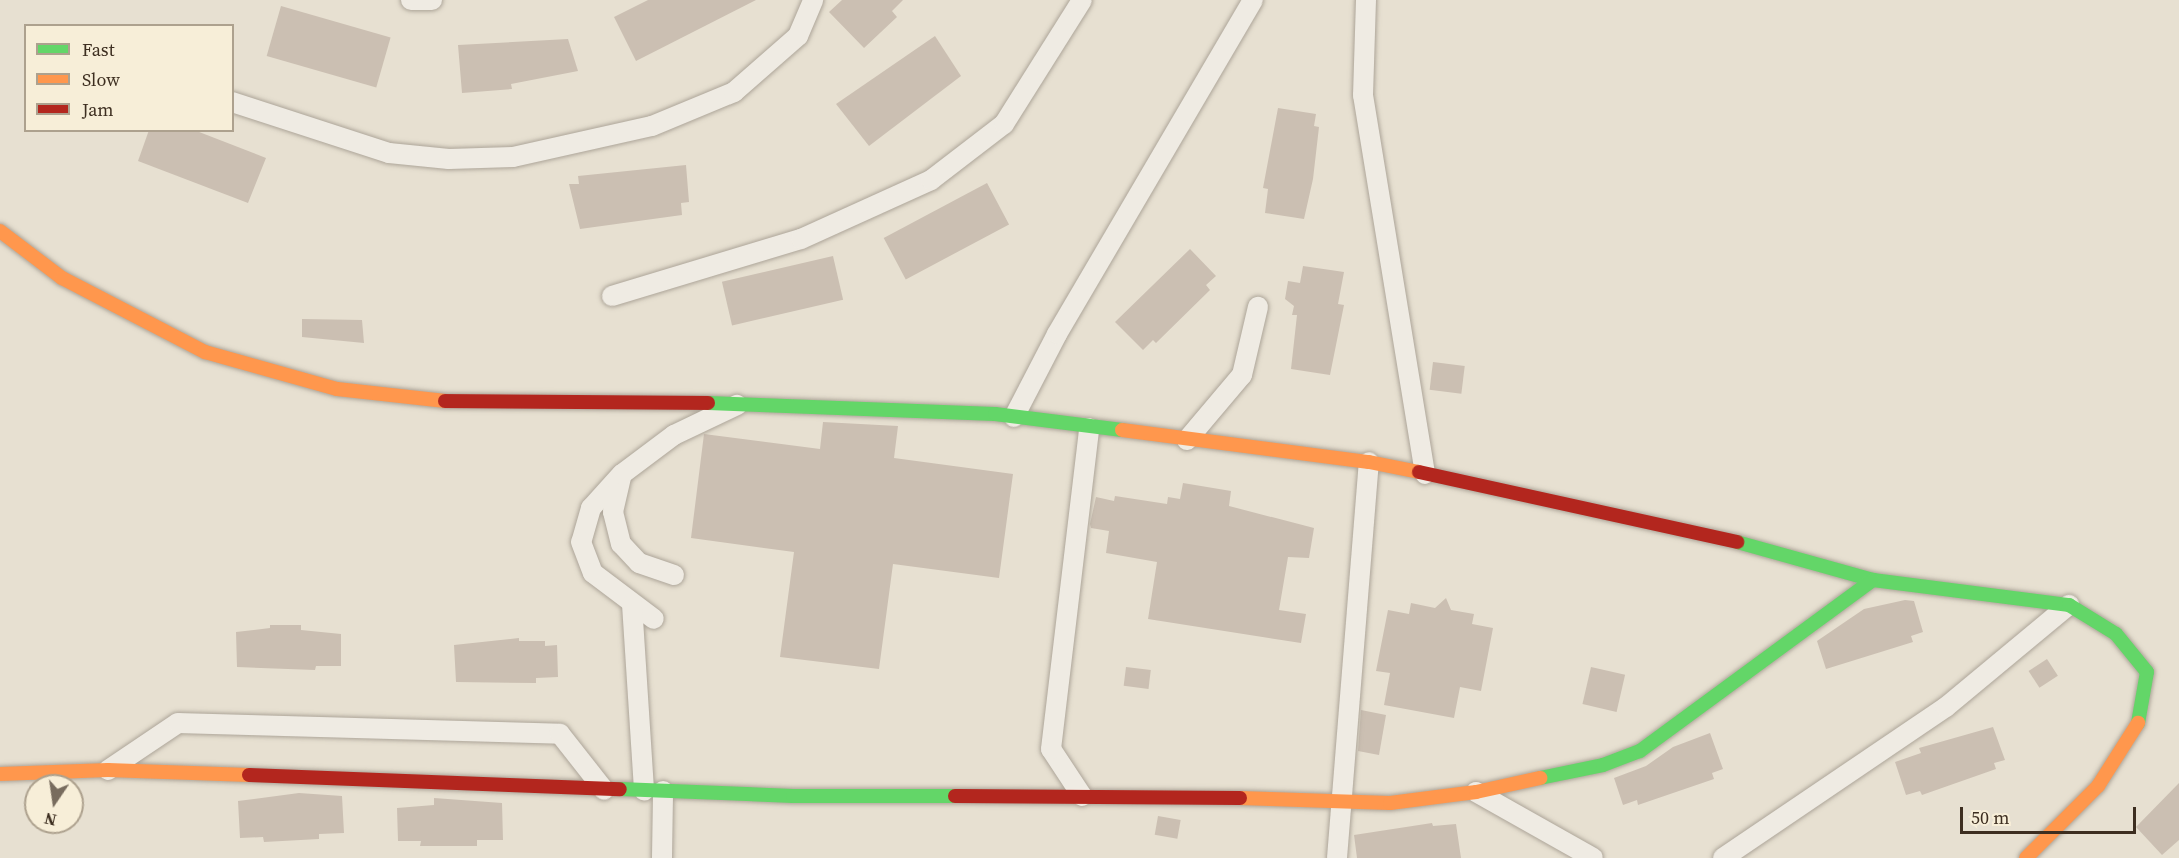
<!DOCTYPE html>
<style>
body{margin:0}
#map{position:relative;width:2179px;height:858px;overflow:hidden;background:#e7e0d1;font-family:"Source Serif 4",serif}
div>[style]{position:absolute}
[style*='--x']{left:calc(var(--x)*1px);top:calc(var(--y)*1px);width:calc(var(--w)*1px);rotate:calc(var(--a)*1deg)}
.building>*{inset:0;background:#cbbfb2;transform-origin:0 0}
.roads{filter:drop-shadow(0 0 2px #ada599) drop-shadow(0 0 2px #ada599)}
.street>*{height:20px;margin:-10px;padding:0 10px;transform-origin:10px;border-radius:10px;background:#efebe3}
.fast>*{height:14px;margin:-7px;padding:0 7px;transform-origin:7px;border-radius:7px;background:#63d668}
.slow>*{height:14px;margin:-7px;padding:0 7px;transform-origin:7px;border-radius:7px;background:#ff974d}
.jam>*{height:14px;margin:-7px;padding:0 7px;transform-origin:7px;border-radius:7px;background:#b3261e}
span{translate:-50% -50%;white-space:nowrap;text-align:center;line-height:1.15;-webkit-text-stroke:4.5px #f7eed8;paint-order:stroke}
.legend{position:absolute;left:24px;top:24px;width:210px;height:108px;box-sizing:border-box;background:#f7eed8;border:2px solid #ada18e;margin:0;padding:8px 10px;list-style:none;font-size:18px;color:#3d2e20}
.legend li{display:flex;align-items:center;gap:12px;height:30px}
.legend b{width:30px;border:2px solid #ada18e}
.north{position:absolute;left:24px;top:774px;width:60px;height:60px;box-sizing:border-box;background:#f7eed8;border:2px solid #ada18e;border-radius:50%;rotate:193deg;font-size:16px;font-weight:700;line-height:24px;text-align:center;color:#3d2e20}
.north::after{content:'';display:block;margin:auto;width:21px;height:27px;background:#786c5e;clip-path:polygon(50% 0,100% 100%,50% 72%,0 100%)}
.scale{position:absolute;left:1960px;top:807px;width:176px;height:27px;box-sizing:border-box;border:3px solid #3d2e20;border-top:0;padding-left:8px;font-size:18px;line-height:21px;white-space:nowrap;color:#3d2e20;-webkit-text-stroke:4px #f7eed8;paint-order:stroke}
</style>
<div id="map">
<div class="building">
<i style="clip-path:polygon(648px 0,756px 0,636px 61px,614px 17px)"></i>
<i style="clip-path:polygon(842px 0,903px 0,892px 11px,897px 17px,864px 48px,829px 12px)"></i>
<i style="left:281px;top:6px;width:114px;height:52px;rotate:16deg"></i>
<i style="clip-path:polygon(935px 36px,961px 76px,869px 146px,836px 104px)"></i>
<i style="clip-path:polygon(568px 39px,578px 71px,511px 84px,512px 89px,462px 93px,458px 45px)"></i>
<i style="clip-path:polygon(1278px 108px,1316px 114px,1314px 126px,1319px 127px,1313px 179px,1304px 219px,1265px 213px,1268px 189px,1263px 188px)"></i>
<i style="clip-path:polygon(149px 130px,194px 130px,266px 158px,248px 203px,138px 161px)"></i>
<i style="clip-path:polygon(686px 165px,689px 202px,681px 203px,682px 215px,580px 229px,569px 184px,579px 184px,578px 176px)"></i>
<i style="left:987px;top:183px;width:47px;height:117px;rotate:62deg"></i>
<i style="clip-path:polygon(1190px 249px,1216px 276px,1206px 285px,1210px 290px,1156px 343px,1153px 340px,1143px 350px,1115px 322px)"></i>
<i style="left:833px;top:256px;width:45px;height:114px;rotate:77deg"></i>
<i style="clip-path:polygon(1303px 266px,1344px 272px,1338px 304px,1344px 305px,1330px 375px,1291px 369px,1297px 315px,1292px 315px,1294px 306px,1285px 299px,1288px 281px,1300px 283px)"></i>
<i style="clip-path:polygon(302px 319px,362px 320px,364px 343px,302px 337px)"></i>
<i style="left:1433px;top:362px;width:32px;height:28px;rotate:7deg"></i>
<i style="clip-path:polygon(823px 422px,898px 426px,894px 458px,1013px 474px,999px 578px,893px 564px,879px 669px,780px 657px,794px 552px,691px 538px,704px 434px,820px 449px)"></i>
<i style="clip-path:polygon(1183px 483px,1231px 491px,1229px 506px,1314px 528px,1309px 558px,1288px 557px,1279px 610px,1306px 614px,1301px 643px,1148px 619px,1157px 562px,1106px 553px,1109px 531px,1091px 528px,1090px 524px,1096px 497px,1114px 501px,1115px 496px,1167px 504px,1168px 497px,1180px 499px)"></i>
<i style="clip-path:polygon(1446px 598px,1451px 610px,1474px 614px,1472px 624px,1493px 628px,1481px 691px,1460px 687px,1454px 718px,1384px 705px,1390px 673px,1376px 671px,1388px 610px,1409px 614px,1411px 603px,1435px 608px)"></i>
<i style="clip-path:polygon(1905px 600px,1914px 601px,1923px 632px,1911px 636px,1913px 642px,1826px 669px,1817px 641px,1864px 609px)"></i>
<i style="clip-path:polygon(270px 625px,301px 625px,301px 630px,341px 634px,341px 666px,316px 666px,315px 670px,237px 667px,236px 632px,270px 628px)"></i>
<i style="clip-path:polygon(519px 638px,519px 641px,545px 641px,545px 646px,557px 645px,558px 677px,536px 678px,536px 683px,456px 682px,454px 645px)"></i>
<i style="left:2047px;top:659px;width:20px;height:22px;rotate:57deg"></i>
<i style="left:1126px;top:667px;width:25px;height:19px;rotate:7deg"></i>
<i style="left:1591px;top:667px;width:35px;height:38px;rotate:13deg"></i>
<i style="clip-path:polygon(1361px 710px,1386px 715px,1379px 755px,1358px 751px)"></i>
<i style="clip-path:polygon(1993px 727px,2005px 760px,1994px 763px,1996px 769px,1922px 795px,1920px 791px,1906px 795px,1895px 762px,1921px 753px,1919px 748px)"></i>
<i style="clip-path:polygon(1710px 733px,1723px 769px,1712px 773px,1714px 779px,1638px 805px,1637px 800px,1623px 805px,1614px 778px,1646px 766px,1673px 747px)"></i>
<i style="clip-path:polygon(2179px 783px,2179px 840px,2162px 855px,2136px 827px)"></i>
<i style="clip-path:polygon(299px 793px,342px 796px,344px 833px,319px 834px,319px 839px,264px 842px,263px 837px,240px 838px,238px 801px)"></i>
<i style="clip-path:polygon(434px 798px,502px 803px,503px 840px,477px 840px,477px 846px,420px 846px,421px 841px,398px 841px,397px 808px,434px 805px)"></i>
<i style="left:1158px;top:816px;width:23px;height:19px;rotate:10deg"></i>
<i style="clip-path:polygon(1432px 823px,1433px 826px,1456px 824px,1461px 858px,1357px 858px,1354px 835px)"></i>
</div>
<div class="roads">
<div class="street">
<i style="--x:411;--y:0;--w:21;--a:0"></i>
<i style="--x:1366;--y:0;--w:95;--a:91.8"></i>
<i style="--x:1363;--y:95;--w:384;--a:80.7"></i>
<i style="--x:232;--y:102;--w:165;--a:18"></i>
<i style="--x:389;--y:153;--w:60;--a:5.7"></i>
<i style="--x:449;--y:159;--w:64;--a:-1.8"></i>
<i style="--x:513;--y:157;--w:142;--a:-12.6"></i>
<i style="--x:652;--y:126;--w:89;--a:-22.5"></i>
<i style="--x:734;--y:92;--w:85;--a:-41.2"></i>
<i style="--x:798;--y:36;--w:39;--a:-67"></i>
<i style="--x:612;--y:296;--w:197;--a:-16.8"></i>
<i style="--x:801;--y:239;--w:143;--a:-24.4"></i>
<i style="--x:931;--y:180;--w:92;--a:-37.5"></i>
<i style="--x:1004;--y:124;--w:146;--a:-57.8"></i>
<i style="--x:1014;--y:417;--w:93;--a:-62.6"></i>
<i style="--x:1057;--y:334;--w:387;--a:-59.6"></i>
<i style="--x:1187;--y:440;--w:85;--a:-49.8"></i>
<i style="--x:1242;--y:375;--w:70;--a:-76.8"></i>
<i style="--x:620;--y:476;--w:43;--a:132.2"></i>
<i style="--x:591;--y:508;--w:35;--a:106"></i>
<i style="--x:581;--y:542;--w:33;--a:69"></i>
<i style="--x:593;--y:573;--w:76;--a:37"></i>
<i style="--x:674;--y:575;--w:37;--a:-161"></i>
<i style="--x:639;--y:563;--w:26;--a:-133"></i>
<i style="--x:621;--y:544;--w:33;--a:-104"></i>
<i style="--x:613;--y:512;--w:39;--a:-77"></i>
<i style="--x:622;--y:474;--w:65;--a:-36.9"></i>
<i style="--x:674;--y:435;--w:70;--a:-25.5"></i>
<i style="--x:632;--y:604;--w:187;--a:86.3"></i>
<i style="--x:108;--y:770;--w:84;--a:-33.9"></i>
<i style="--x:178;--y:723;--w:382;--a:1.6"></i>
<i style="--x:560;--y:734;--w:71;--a:51.8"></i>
<i style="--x:1476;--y:792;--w:134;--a:29.4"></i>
<i style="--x:1082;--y:796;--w:56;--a:-123.4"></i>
<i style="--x:1051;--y:749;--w:323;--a:-83.2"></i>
<i style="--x:662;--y:858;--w:67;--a:-89.1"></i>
<i style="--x:1337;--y:858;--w:397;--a:-85.4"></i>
<i style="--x:1723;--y:858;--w:269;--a:-34.1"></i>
<i style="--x:1946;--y:707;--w:160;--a:-39.7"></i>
</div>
<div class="fast">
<i style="--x:708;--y:403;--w:287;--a:2.2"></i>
<i style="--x:995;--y:414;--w:128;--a:7.2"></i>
<i style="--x:1737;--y:542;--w:141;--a:15.6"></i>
<i style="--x:1873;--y:580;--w:198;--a:7.3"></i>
<i style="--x:2069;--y:605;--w:55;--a:31.7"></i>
<i style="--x:2116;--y:634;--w:49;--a:50.8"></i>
<i style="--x:2147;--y:672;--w:52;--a:100"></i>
<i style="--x:1540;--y:778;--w:64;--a:-11.7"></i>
<i style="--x:1603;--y:765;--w:40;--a:-21"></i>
<i style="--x:1640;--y:751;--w:289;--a:-36.3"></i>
<i style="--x:620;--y:789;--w:173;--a:2.3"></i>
<i style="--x:793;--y:796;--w:162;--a:0"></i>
</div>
<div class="slow">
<i style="--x:0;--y:231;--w:78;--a:37.2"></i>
<i style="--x:62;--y:278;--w:161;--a:27.4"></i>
<i style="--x:205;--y:352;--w:137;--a:15.7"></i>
<i style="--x:337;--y:389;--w:109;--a:6.3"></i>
<i style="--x:1122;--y:430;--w:249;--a:7.4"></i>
<i style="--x:1369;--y:462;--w:51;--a:11.3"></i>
<i style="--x:0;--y:774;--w:108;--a:-2.1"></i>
<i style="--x:108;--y:770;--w:141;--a:2"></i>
<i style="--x:1240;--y:798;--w:150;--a:1.9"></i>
<i style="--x:1390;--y:803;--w:87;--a:-7.3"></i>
<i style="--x:1476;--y:792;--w:66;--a:-12.3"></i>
<i style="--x:2026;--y:858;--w:102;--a:-45"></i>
<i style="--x:2098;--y:786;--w:75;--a:-57.6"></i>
</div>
<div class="jam">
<i style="--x:445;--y:401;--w:263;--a:0.4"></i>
<i style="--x:1419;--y:472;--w:326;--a:12.4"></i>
<i style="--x:249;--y:775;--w:371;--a:2.2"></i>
<i style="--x:955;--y:796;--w:285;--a:0.4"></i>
</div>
</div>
<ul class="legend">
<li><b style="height:8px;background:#63d668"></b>Fast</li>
<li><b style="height:8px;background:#ff974d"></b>Slow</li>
<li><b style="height:8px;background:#b3261e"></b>Jam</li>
</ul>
<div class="north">N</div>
<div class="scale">50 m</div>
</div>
